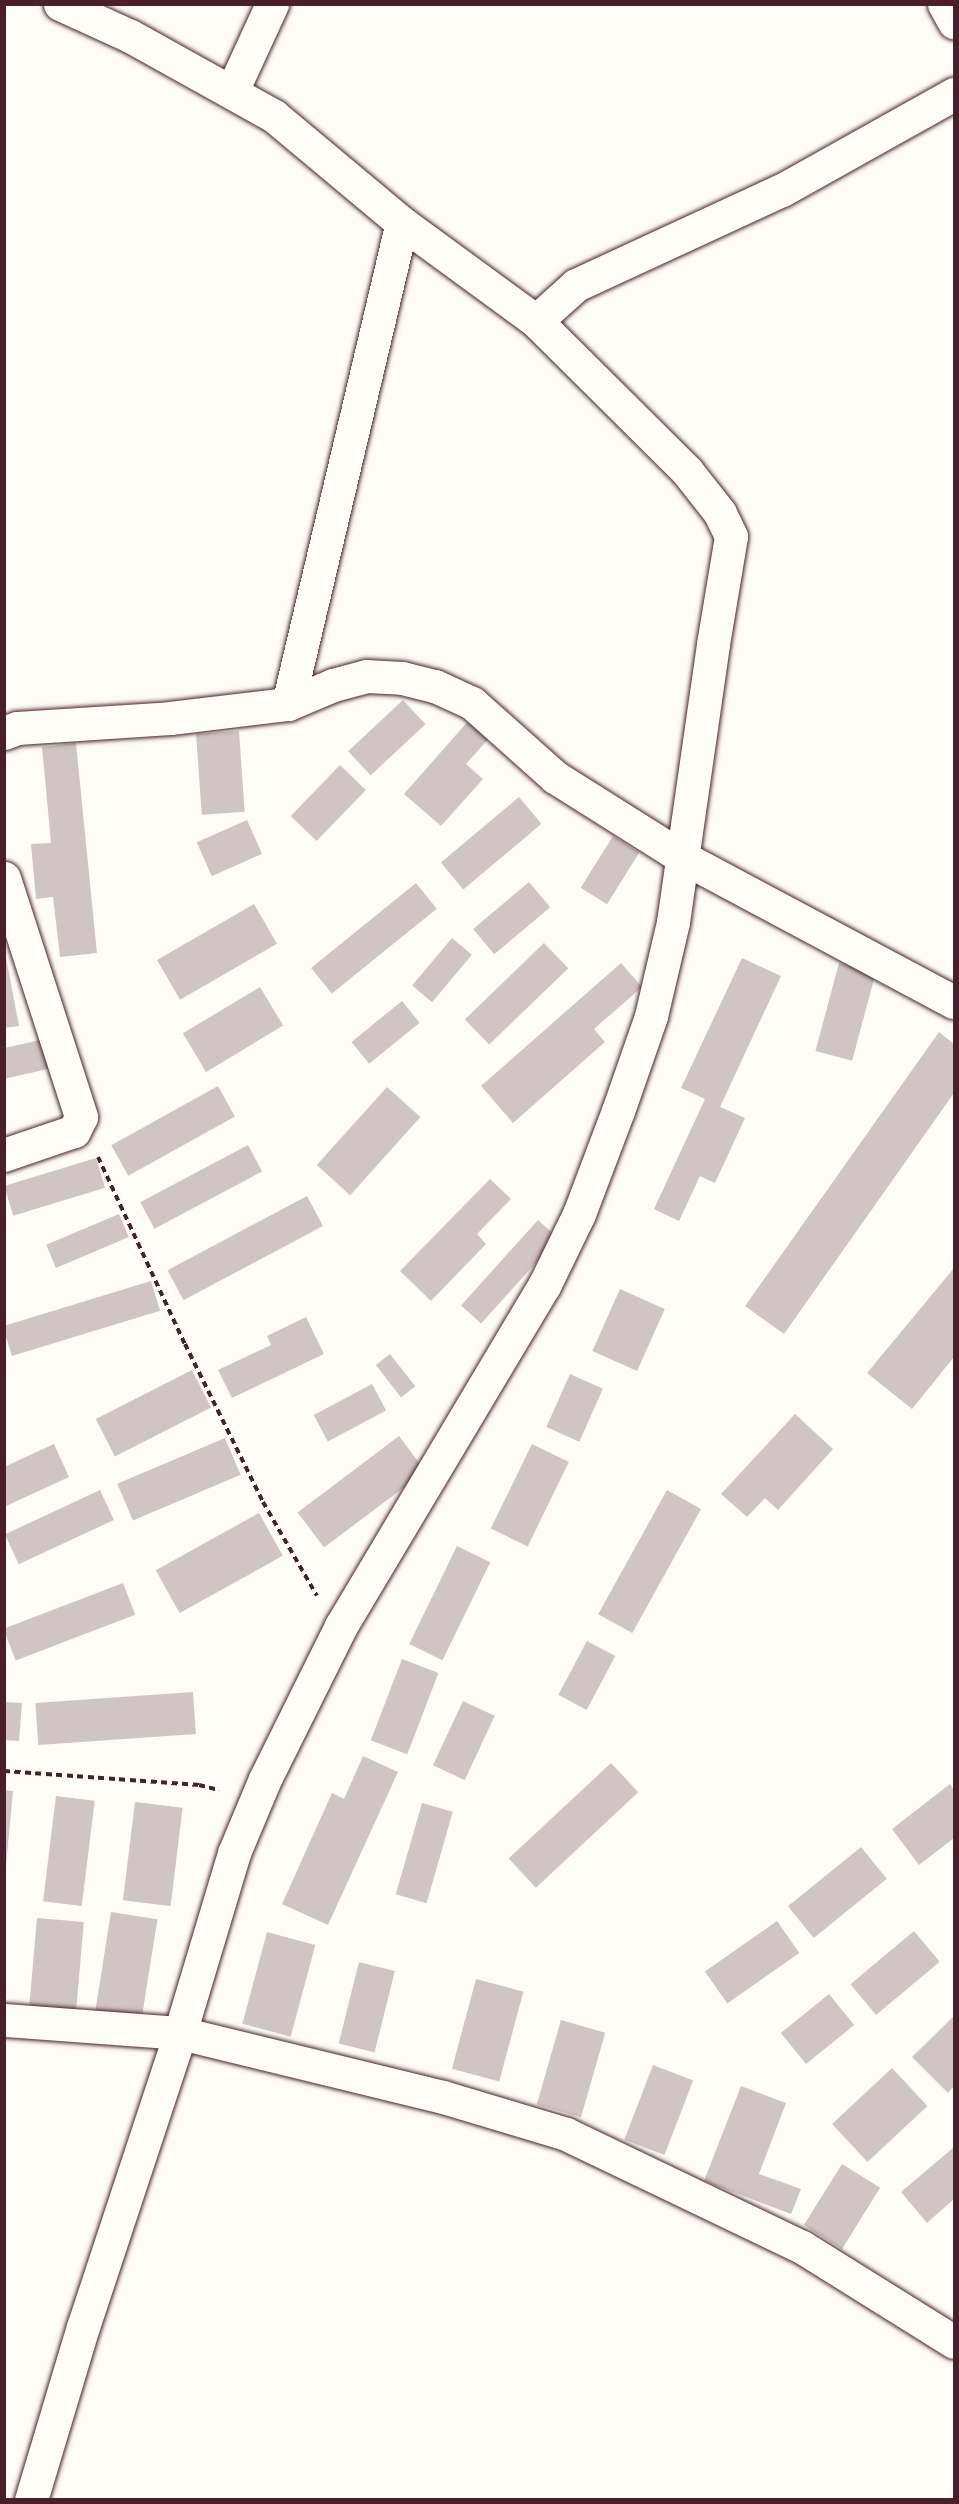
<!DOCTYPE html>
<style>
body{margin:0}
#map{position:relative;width:959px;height:2504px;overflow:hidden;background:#fdfcf7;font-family:"Indie Flower",sans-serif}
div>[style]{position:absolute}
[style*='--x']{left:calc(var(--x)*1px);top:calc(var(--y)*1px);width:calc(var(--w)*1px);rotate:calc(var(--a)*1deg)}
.building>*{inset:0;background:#d0c5c4;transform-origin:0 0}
.path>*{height:4px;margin-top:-2px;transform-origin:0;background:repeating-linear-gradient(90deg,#4a1f2b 0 6px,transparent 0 10.5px)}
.roads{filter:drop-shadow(0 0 2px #4a1f2b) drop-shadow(0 0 2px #4a1f2b)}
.minor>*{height:33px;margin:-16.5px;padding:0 16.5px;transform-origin:16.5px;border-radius:16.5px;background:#fdfcf7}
span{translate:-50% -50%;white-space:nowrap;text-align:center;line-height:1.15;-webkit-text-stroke:4.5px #fdfcf7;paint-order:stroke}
.frame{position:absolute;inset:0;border:6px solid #4a1f2b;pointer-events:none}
</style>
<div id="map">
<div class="building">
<i style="left:403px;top:700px;width:33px;height:75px;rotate:47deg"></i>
<i style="clip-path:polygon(470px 719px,490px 737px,466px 764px,483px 779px,441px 826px,404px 794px)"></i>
<i style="left:239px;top:731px;width:81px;height:43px;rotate:86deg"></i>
<i style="clip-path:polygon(76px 743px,97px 953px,60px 957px,53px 897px,36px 899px,31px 844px,51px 843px,42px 747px)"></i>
<i style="left:340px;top:765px;width:36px;height:71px;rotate:44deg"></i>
<i style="left:519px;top:797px;width:35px;height:102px;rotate:50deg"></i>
<i style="left:247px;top:820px;width:37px;height:55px;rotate:66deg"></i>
<i style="left:613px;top:836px;width:31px;height:61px;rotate:32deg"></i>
<i style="left:529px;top:882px;width:33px;height:73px;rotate:50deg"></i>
<i style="left:416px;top:883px;width:33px;height:135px;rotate:51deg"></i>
<i style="left:254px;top:904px;width:46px;height:112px;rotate:60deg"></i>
<i style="left:452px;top:938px;width:26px;height:62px;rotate:40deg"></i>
<i style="left:544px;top:943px;width:35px;height:110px;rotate:46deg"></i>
<i style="clip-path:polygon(4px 947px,19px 1026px,4px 1028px)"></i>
<i style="clip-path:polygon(742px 958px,781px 976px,720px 1107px,745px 1118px,715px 1183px,700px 1176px,679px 1221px,654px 1209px,705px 1099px,681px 1088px)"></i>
<i style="clip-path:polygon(621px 963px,642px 987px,594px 1029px,605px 1042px,513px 1123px,481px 1086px)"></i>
<i style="left:839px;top:963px;width:38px;height:91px;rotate:15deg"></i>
<i style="left:260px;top:987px;width:45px;height:90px;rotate:59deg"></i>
<i style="left:402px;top:1001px;width:28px;height:65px;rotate:51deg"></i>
<i style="clip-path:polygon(939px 1032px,954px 1044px,954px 1093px,784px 1334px,745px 1306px)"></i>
<i style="clip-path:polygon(45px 1039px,52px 1068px,4px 1079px,4px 1048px)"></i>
<i style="left:218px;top:1086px;width:35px;height:122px;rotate:61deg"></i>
<i style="left:387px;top:1087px;width:45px;height:105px;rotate:42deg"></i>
<i style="left:248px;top:1145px;width:30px;height:122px;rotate:62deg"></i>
<i style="left:96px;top:1158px;width:31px;height:96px;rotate:73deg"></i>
<i style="clip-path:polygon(490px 1179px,511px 1199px,477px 1234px,486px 1244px,431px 1301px,400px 1271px)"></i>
<i style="left:307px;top:1196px;width:34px;height:158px;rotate:62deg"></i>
<i style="left:119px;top:1214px;width:25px;height:79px;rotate:67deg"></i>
<i style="left:538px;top:1220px;width:27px;height:115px;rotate:42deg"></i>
<i style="clip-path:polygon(954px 1268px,954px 1357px,912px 1409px,867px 1373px)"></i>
<i style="left:151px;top:1281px;width:31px;height:155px;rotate:73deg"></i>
<i style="left:620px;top:1289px;width:49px;height:68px;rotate:24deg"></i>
<i style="clip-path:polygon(306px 1317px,324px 1354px,232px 1398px,218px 1370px,271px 1345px,267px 1336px)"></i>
<i style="left:390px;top:1354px;width:41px;height:18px;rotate:52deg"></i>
<i style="left:192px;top:1370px;width:42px;height:108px;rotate:63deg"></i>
<i style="left:570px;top:1374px;width:36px;height:58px;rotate:24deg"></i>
<i style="left:372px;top:1384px;width:30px;height:66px;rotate:62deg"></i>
<i style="clip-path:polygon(795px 1414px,833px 1449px,778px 1510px,765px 1498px,747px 1517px,721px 1494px)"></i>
<i style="left:399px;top:1436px;width:44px;height:127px;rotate:53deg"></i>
<i style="left:225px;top:1438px;width:40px;height:117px;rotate:67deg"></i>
<i style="clip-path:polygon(54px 1444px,69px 1477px,4px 1507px,4px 1467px)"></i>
<i style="left:532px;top:1444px;width:41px;height:94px;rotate:26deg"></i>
<i style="left:100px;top:1490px;width:33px;height:105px;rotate:65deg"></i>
<i style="left:667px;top:1490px;width:39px;height:142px;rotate:29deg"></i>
<i style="left:259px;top:1513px;width:49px;height:118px;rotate:61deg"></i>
<i style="left:457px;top:1546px;width:37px;height:109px;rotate:26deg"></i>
<i style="left:123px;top:1583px;width:34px;height:128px;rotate:69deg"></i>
<i style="left:587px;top:1641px;width:32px;height:61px;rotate:28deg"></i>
<i style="left:402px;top:1659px;width:39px;height:87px;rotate:21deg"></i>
<i style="left:193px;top:1692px;width:42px;height:158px;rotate:86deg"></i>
<i style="left:463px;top:1701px;width:35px;height:71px;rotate:25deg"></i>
<i style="clip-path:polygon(4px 1702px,22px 1703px,19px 1741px,4px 1740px)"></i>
<i style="clip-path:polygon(363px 1756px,398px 1772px,328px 1925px,282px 1904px,332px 1793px,344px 1799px)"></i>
<i style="left:611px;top:1763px;width:40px;height:140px;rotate:47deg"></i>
<i style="clip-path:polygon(950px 1784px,954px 1790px,954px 1838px,919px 1865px,892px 1829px)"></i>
<i style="clip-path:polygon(4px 1790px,13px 1791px,6px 1866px,4px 1866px)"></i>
<i style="left:56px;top:1796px;width:39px;height:106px;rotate:7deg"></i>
<i style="left:135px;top:1802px;width:48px;height:99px;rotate:7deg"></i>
<i style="left:422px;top:1803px;width:32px;height:95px;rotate:16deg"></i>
<i style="left:861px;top:1847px;width:41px;height:94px;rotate:51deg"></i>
<i style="left:111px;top:1912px;width:47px;height:101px;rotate:9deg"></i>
<i style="left:37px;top:1918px;width:47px;height:91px;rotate:5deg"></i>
<i style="left:777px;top:1921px;width:39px;height:88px;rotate:55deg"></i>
<i style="left:914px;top:1931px;width:40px;height:83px;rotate:50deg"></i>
<i style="left:267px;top:1932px;width:50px;height:95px;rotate:15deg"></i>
<i style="left:359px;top:1962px;width:37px;height:84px;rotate:14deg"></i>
<i style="left:476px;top:1979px;width:49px;height:93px;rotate:15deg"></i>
<i style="left:829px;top:1994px;width:40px;height:62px;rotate:51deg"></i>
<i style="clip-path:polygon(954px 2016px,954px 2086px,948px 2093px,912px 2057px)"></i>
<i style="left:561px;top:2020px;width:46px;height:88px;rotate:16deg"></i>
<i style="left:653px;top:2065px;width:43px;height:80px;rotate:21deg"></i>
<i style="left:892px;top:2068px;width:52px;height:82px;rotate:47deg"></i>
<i style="clip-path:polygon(741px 2086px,786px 2103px,759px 2174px,801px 2189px,791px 2214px,704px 2181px)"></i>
<i style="clip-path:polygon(954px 2147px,954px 2199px,927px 2223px,901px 2192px)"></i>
<i style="left:842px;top:2164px;width:45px;height:72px;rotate:32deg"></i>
</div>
<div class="path">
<i style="--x:98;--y:1157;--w:206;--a:65.1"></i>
<i style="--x:185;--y:1344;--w:176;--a:63.7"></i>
<i style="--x:263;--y:1502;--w:108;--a:60.1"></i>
<i style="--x:4;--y:1771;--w:196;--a:4.1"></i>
<i style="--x:199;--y:1785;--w:21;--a:14"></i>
</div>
<div class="roads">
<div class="minor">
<i style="--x:944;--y:4;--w:21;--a:61"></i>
<i style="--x:232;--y:91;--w:96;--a:-65.3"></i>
<i style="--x:536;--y:321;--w:54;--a:-42"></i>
<i style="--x:576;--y:285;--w:227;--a:-24.8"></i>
<i style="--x:782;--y:190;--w:197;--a:-29.2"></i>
<i style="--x:288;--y:704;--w:494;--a:-76.7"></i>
<i style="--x:4;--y:733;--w:14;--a:-21"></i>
<i style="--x:17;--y:728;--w:153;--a:-3.7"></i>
<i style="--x:170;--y:718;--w:119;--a:-6.8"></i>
<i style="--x:288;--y:704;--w:49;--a:-22.9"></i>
<i style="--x:333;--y:685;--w:34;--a:-15"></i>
<i style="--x:366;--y:676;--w:36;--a:3"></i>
<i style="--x:402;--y:678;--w:34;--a:14"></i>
<i style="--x:435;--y:686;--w:41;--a:24.7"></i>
<i style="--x:472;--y:703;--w:111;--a:41.7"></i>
<i style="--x:555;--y:777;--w:150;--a:32.2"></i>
<i style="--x:682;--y:857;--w:308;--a:28.1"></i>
<i style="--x:4;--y:878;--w:251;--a:72.1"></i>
<i style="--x:81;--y:1117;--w:16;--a:117"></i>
<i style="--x:74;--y:1131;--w:74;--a:161.1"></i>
<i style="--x:4;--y:2020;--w:176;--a:4.2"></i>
<i style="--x:180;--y:2033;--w:271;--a:13.7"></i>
<i style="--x:443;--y:2097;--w:128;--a:16.7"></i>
<i style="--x:566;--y:2134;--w:262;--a:25.6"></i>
<i style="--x:802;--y:2247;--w:179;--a:32"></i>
<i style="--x:31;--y:2500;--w:181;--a:-73.3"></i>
<i style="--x:83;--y:2327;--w:310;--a:-71.7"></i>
<i style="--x:180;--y:2033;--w:188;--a:-73.3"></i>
<i style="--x:234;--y:1853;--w:80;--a:-67.3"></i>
<i style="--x:265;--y:1779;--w:171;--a:-63.6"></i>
<i style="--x:341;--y:1626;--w:396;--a:-59.2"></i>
<i style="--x:544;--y:1286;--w:80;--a:-64.1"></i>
<i style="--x:579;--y:1214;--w:110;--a:-69.3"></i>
<i style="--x:618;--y:1111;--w:101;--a:-70.8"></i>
<i style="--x:651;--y:1016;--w:97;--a:-76.8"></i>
<i style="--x:673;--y:922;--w:281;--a:-81.8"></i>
<i style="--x:713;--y:644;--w:109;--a:-80.5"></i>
<i style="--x:731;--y:536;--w:25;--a:-116"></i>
<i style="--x:720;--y:513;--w:53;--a:-128.2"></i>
<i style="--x:687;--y:471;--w:213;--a:-135.2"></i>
<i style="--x:536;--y:321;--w:166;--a:-143.8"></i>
<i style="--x:402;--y:223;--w:167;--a:-140.1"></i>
<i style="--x:274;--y:116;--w:165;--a:-150.9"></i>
<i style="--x:130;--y:36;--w:77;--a:-155.4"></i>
</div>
</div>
<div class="frame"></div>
</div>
